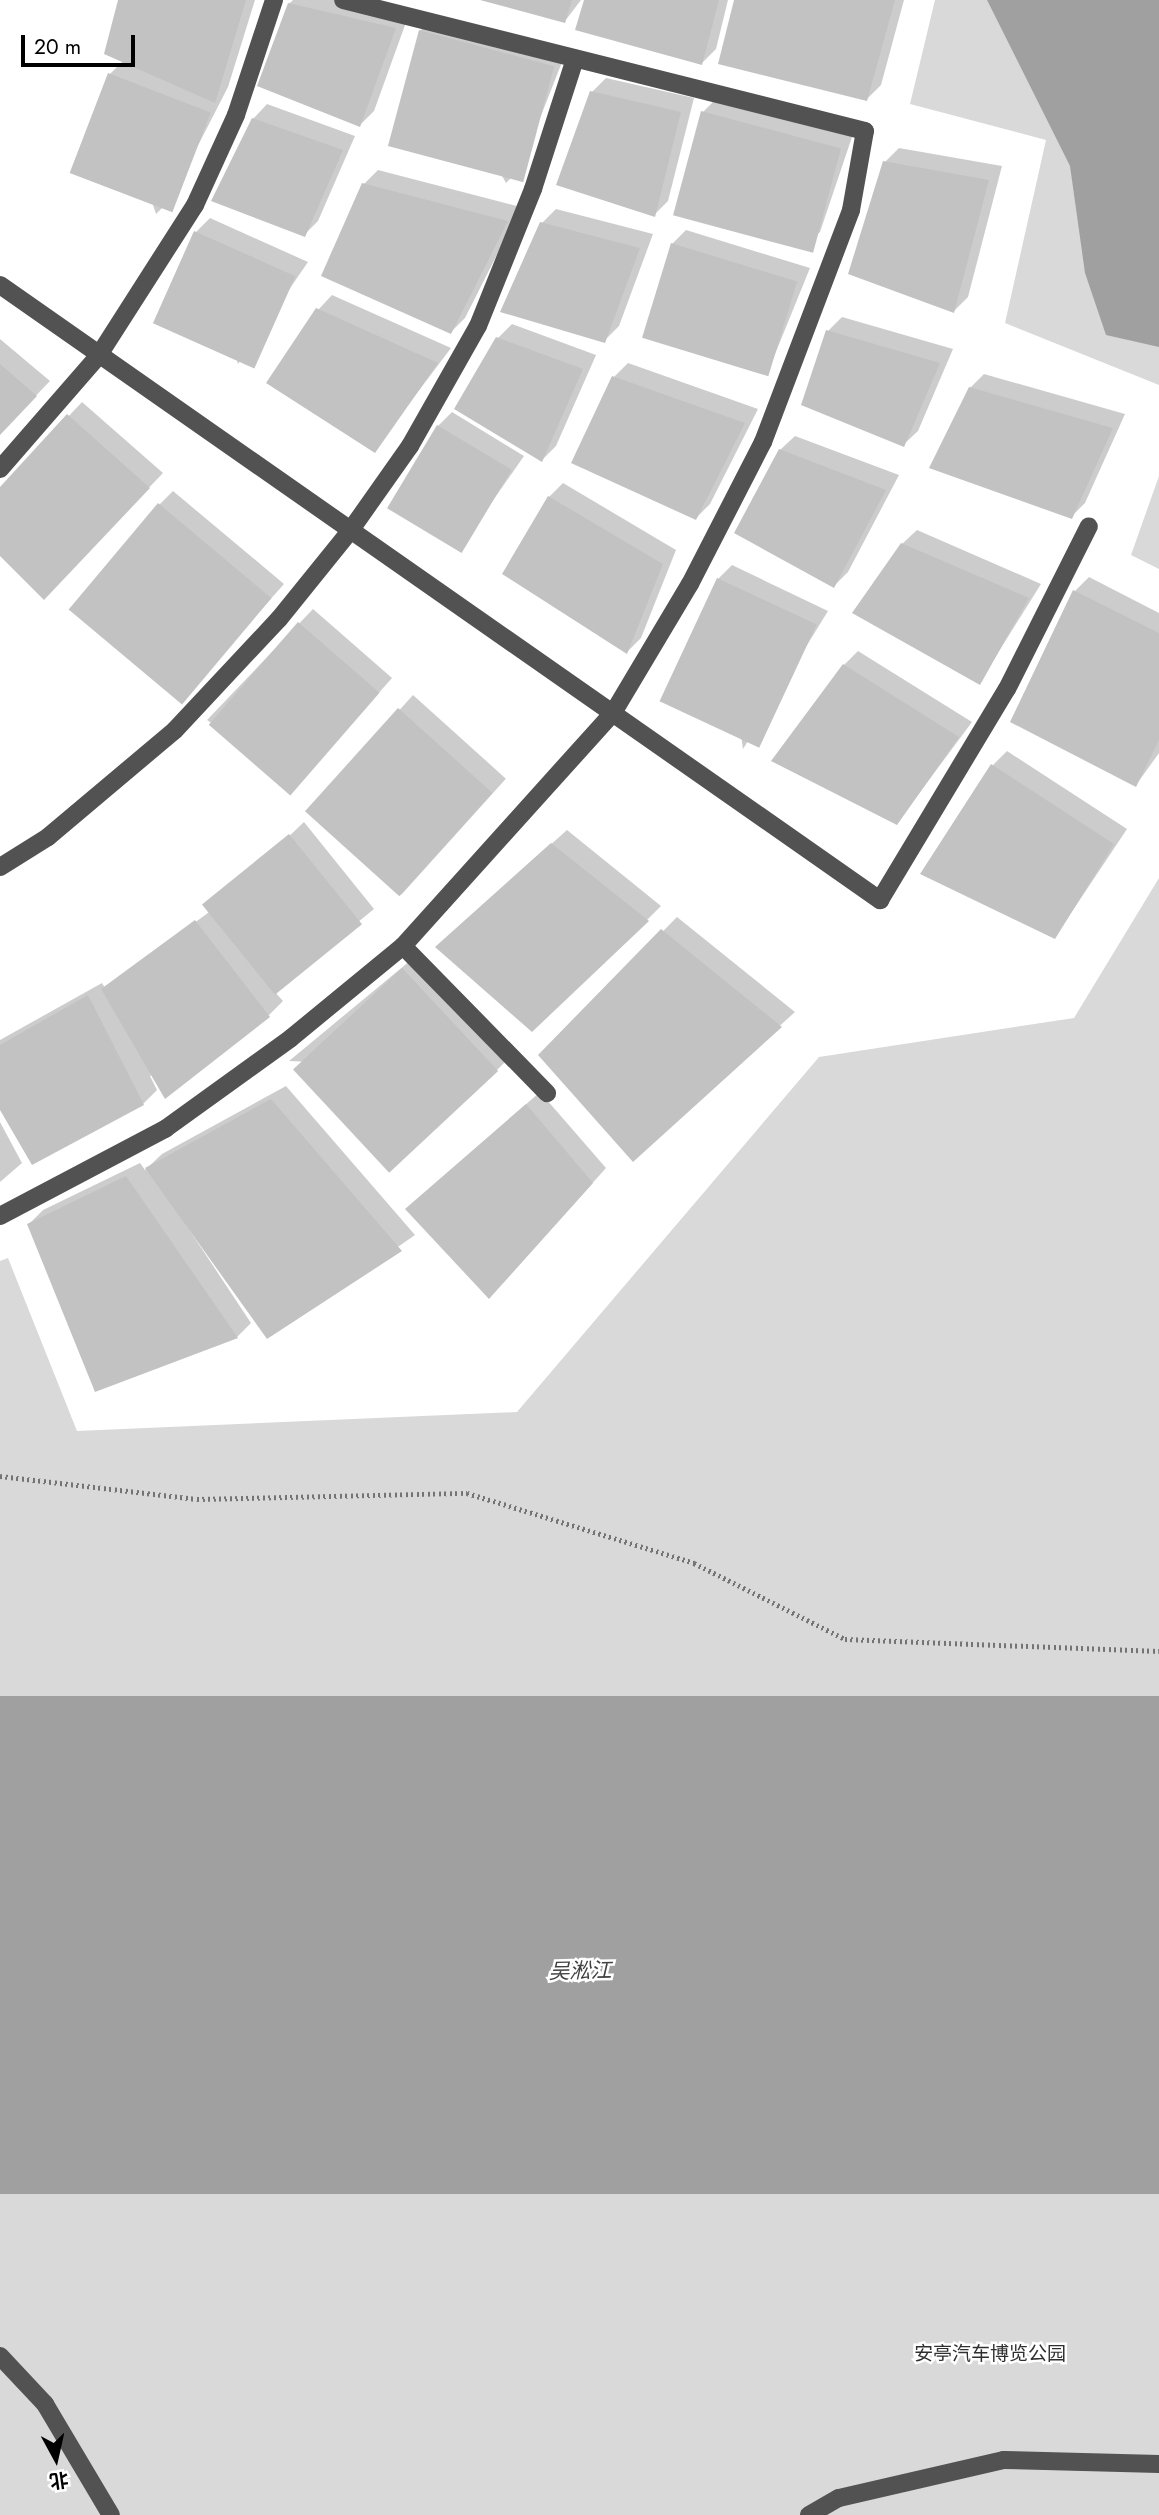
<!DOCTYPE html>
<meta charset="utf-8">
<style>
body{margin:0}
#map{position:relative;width:1159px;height:2515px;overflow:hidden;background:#fff;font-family:Jost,"Noto Sans SC",sans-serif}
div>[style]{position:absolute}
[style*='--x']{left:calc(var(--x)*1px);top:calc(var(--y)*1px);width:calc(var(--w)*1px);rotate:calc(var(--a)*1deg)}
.green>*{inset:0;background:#d9d9d9;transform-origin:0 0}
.water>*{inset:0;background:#a0a0a0;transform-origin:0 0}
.shadow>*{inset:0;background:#0003;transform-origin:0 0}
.building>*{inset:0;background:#c2c2c2;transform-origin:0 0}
.path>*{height:4.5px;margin-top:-2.25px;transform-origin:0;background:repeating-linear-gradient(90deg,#747474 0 2px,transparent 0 5.5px)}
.minor>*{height:18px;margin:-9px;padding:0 9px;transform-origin:9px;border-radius:9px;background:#525252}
span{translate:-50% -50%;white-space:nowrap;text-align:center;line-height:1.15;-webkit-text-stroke:5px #fff;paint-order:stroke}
.park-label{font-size:19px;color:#303030}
.water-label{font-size:21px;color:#414141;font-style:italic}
.north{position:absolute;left:21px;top:2424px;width:70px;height:70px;-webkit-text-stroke:5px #fff;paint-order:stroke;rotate:172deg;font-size:19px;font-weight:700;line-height:28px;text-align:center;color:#000}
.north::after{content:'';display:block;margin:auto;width:24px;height:32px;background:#000;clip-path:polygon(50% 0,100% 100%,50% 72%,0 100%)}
.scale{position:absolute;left:21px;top:35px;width:114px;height:32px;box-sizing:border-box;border:4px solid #000;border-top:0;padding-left:9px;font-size:21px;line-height:24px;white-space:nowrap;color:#000;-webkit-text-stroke:5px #fff;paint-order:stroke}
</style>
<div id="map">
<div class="green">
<i style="clip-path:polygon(935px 0,1159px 0,1159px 385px,1005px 323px,1046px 140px,910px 104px)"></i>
<i style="clip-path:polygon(1159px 476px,1159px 569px,1131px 555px)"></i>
<i style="clip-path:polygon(1159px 878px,1159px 1696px,0 1720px,0 1261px,8px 1258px,77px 1431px,517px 1412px,819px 1057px,1074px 1018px)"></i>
<i style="left:1159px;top:2185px;width:330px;height:1160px;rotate:90deg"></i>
</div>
<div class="water">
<i style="clip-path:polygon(987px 0,1159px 0,1159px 347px,1106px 335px,1085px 273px,1070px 166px)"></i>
<i style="left:1159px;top:1696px;width:498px;height:1159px;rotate:90deg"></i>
</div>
<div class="shadow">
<i style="clip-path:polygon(119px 0,255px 0,228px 87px,170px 200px,156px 214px,110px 74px,123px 61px)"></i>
<i style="clip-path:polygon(293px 0,347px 0,409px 14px,374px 111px,360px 125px,289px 4px)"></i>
<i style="clip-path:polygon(483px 0,581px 0,565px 21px)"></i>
<i style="clip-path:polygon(586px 0,728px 0,716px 49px,702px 63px)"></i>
<i style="clip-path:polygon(736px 0,904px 0,881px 85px,867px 99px)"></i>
<i style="clip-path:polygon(434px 17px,566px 52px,520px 169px,506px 183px,420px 31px)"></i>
<i style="clip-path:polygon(606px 78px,694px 98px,668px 201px,654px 215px,592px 92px)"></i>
<i style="clip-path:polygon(717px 98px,853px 134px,820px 232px,806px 246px,703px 112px)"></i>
<i style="clip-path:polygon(267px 104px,355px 136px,318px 221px,304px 235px,253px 119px)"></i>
<i style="clip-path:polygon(899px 148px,1002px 166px,968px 297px,954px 311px,885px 162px)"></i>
<i style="clip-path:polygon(378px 170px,521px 207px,465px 318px,451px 332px,364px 184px)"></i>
<i style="clip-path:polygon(556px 209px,653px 234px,619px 326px,604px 341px,542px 223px)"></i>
<i style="clip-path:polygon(210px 218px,308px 262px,238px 364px,196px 232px)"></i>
<i style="clip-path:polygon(686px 230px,810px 268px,773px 359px,759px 373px,672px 244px)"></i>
<i style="clip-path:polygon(332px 295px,451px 348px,374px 450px,318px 310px)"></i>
<i style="clip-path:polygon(842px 317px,953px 349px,918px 431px,903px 445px,828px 331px)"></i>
<i style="clip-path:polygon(512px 324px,596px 355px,556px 446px,542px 460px,498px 338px)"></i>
<i style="clip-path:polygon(0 339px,50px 381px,0 433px)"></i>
<i style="clip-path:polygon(628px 363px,758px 409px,710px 504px,696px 518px,614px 377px)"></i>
<i style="clip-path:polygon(984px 374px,1125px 414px,1085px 503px,1071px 517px,970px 388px)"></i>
<i style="clip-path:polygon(82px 402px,163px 473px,58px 583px,0 553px,0 489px)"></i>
<i style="clip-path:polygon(452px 412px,524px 456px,459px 549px,438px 426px)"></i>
<i style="clip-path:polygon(795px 436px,899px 475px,848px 572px,834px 586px,780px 450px)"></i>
<i style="clip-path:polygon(563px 483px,676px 550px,641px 638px,627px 652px,549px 497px)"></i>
<i style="clip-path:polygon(173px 491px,284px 584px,190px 690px,159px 505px)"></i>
<i style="clip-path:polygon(917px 530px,1041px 584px,979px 683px,902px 544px)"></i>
<i style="clip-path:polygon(732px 565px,828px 611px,743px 749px,718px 579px)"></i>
<i style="clip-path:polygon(1089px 577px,1159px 613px,1159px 753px,1136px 785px,1075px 591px)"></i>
<i style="clip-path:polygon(313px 609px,392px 678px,300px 782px,207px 720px)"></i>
<i style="clip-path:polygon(858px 651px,972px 722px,897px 823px,844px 665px)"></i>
<i style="left:413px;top:695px;width:125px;height:156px;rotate:42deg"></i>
<i style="clip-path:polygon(1007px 751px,1127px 829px,1055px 937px,993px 765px)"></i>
<i style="clip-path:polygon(304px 822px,374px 909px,274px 991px,283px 1001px,269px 1015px,150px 1076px,157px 1090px,143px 1104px,0 1107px,0 1040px,102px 983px,105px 988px,212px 910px)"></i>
<i style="clip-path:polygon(567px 830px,661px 906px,647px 920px,452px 933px)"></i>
<i style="clip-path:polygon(677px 917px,795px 1012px,633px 1159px,541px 1055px)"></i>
<i style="clip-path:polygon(417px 955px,511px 1056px,497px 1070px,289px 1061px)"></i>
<i style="clip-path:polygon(286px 1086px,415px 1235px,268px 1337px,161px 1187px,251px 1323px,237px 1337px,29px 1224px,43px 1210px,140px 1163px,145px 1170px,162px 1154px)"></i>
<i style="clip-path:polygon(540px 1092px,606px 1168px,503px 1283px,422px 1195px)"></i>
<i style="clip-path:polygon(0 1122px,22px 1163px,0 1182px)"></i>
</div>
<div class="building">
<i style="clip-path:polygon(118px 0,246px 0,215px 103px,104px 54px)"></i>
<i style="clip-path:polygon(480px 0,572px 0,565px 23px)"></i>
<i style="clip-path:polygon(584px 0,719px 0,702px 65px,575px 30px)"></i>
<i style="clip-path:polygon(734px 0,895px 0,867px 101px,718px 64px)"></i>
<i style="clip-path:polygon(288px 3px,396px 28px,360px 127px,257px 86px)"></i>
<i style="left:419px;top:30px;width:140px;height:120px;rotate:15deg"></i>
<i style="left:108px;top:73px;width:110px;height:107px;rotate:21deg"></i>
<i style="clip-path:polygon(590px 91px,681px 112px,655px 217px,556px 185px)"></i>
<i style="left:701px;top:111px;width:145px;height:108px;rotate:15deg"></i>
<i style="clip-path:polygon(252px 118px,343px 150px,305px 237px,211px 201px)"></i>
<i style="clip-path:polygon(883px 161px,989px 180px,954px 313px,848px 274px)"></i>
<i style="clip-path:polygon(362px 183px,508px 221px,451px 334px,321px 276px)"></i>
<i style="clip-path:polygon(540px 222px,640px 248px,605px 343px,500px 312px)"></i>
<i style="left:194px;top:231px;width:111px;height:101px;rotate:24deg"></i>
<i style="left:671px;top:243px;width:132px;height:99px;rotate:17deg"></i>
<i style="clip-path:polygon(316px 308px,438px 363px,375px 453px,266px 383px)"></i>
<i style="clip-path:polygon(826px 330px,940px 363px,904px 447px,801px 405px)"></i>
<i style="clip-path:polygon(496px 337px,583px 369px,542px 462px,454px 409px)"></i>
<i style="clip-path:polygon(0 364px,37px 396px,0 435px)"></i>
<i style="clip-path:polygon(612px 376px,745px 423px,696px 520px,571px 463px)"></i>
<i style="clip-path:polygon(969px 387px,1113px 428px,1072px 519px,929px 468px)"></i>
<i style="clip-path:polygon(67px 414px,150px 488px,44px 600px,0 556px,0 487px)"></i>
<i style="left:437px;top:425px;width:87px;height:97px;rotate:31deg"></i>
<i style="clip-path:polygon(779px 449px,886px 490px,834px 588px,734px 533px)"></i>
<i style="clip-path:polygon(548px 496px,663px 564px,627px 654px,502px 574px)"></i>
<i style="left:158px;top:503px;width:148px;height:139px;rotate:40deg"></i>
<i style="clip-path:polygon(901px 543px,1029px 598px,980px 685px,852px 613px)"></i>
<i style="left:717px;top:578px;width:110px;height:136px;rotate:25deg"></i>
<i style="clip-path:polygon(1073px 590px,1159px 633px,1159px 740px,1136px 787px,1010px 722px)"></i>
<i style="left:298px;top:622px;width:108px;height:136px;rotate:41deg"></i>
<i style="clip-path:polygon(843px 664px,959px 737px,897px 825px,771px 761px)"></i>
<i style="left:398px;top:708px;width:127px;height:139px;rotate:42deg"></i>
<i style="clip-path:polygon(991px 764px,1114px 844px,1055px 939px,920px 874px)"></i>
<i style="left:289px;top:834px;width:116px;height:112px;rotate:51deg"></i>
<i style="clip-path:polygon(551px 843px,649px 921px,532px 1032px,435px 947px)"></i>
<i style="clip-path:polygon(195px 920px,270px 1017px,165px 1099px,101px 989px)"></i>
<i style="clip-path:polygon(661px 929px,782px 1027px,633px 1162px,538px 1055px)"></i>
<i style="left:402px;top:968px;width:141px;height:149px;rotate:47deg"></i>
<i style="clip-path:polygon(88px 995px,144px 1105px,32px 1165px,0 1110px,0 1045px)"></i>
<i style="clip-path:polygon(271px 1099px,402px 1251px,267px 1339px,145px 1168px)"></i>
<i style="clip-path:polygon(526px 1104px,593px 1183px,489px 1299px,405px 1209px)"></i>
<i style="clip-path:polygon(126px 1176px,238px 1338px,95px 1392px,27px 1224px)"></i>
</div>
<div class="path">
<i style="--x:0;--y:1476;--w:198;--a:6.7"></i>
<i style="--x:197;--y:1499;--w:270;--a:-1.3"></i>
<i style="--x:467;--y:1493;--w:238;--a:17.1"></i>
<i style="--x:694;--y:1563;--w:169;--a:26.7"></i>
<i style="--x:845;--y:1639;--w:314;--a:2.2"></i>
</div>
<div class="minor">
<i style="--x:0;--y:285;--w:1074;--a:34.95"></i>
<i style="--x:880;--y:900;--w:246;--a:-59"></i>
<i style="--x:1007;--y:689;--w:182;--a:-63.3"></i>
<i style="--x:0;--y:469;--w:151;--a:-49"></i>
<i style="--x:99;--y:355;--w:178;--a:-57.4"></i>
<i style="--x:195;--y:205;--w:99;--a:-65.5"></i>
<i style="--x:236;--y:115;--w:121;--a:-71.7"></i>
<i style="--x:0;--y:867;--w:57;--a:-32"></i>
<i style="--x:48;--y:837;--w:166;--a:-40.1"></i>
<i style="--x:175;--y:730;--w:152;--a:-46.9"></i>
<i style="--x:279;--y:619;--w:113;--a:-51.1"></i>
<i style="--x:350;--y:531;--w:104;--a:-54.8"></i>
<i style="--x:410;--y:446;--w:138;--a:-60.5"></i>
<i style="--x:478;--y:326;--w:148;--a:-68.1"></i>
<i style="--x:533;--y:189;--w:137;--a:-72.1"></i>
<i style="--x:403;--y:946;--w:206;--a:45.6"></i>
<i style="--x:0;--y:1216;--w:187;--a:-27.8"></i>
<i style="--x:165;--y:1129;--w:155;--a:-35.8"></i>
<i style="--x:291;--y:1038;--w:145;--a:-39.4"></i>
<i style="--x:403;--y:946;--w:314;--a:-48"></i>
<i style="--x:613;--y:713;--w:150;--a:-59.2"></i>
<i style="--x:690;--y:584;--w:160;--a:-62.8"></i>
<i style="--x:763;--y:442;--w:248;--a:-69.2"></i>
<i style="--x:851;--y:210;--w:80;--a:-80"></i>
<i style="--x:865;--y:131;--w:538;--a:-165.91"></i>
<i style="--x:0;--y:2356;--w:66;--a:46.8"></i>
<i style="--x:45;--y:2404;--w:129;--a:59.3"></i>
<i style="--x:809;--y:2515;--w:34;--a:-30"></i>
<i style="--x:839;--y:2498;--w:169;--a:-13"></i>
<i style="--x:1004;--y:2460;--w:155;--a:1.5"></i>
</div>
<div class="park-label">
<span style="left:990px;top:2354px">安亭汽车博览公园</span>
</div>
<div class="water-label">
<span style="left:580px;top:1971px;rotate:-1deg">吴淞江</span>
</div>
<div class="north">北</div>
<div class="scale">20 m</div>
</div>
